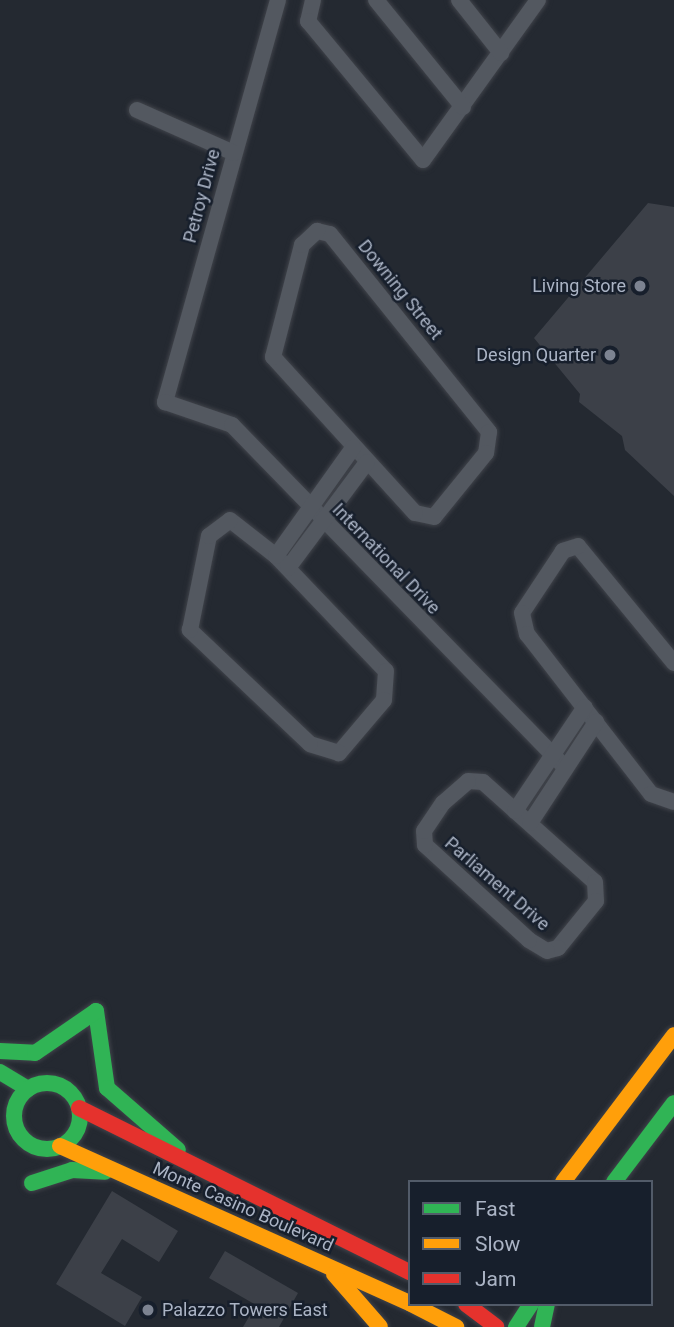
<!DOCTYPE html>
<style>
body{margin:0}
#map{position:relative;width:674px;height:1327px;overflow:hidden;background:#242931;font-family:Roboto,sans-serif}
div>[style]{position:absolute}
[style*='--x']{left:calc(var(--x)*1px);top:calc(var(--y)*1px);width:calc(var(--w)*1px);rotate:calc(var(--a)*1deg)}
.building>*{inset:0;background:#3c4048}
.roads{filter:drop-shadow(0 0 2px #40434a) drop-shadow(0 0 2px #40434a)}
.street>*{height:16px;margin:-8px;padding:0 8px;transform-origin:8px;border-radius:8px;background:#535860}
.fast>*{height:16px;margin:-8px;padding:0 8px;transform-origin:8px;border-radius:8px;background:#30b455}
.fast>.ring{margin:-8px;padding:0;box-sizing:content-box;background:none;border:16px solid #30b455;border-radius:50%}
.slow>*{height:16px;margin:-8px;padding:0 8px;transform-origin:8px;border-radius:8px;background:#ff9f0a}
.jam>*{height:16px;margin:-8px;padding:0 8px;transform-origin:8px;border-radius:8px;background:#e5322d}
.dots>*{width:19px;height:19px;translate:-50% -50%;box-sizing:border-box;border:4px solid #171f2c;border-radius:50%}
span{translate:-50% -50%;white-space:nowrap;text-align:center;line-height:1.15;-webkit-text-stroke:5px #171f2c;paint-order:stroke}
.street-label{font-size:18px;color:#abb4c5}
.poi-label{font-size:18px;color:#abb4c5}
.right{translate:-100% -50%;text-align:right}
.left{translate:0 -50%;text-align:left}
.legend{position:absolute;left:408px;top:1180px;width:245px;height:126px;box-sizing:border-box;background:#171f2c;border:2px solid #525b69;margin:0;padding:9px 12px;list-style:none;font-size:21px;color:#abb4c5}
.legend li{display:flex;align-items:center;gap:14px;height:35px}
.legend b{width:35px;border:2px solid #525b69}
</style>
<div id="map">
<div class="building">
<i style="clip-path:polygon(648px 203px,674px 207px,674px 496px,625px 450px,622px 436px,579px 402px,580px 394px,534px 338px)"></i>
<i style="clip-path:polygon(112px 1191px,178px 1231px,159px 1262px,122px 1239px,101px 1273px,142px 1297px,125px 1326px,56px 1284px)"></i>
<i style="clip-path:polygon(225px 1251px,298px 1293px,279px 1327px,243px 1327px,256px 1305px,209px 1278px)"></i>
</div>
<div class="roads">
<div class="street">
<i style="--x:278;--y:0;--w:418;--a:105.7"></i>
<i style="--x:165;--y:402;--w:71;--a:18.9"></i>
<i style="--x:232;--y:425;--w:478;--a:45.8"></i>
<i style="--x:313;--y:0;--w:22;--a:103"></i>
<i style="--x:308;--y:21;--w:180;--a:50.4"></i>
<i style="--x:423;--y:160;--w:197;--a:-54.3"></i>
<i style="--x:376;--y:0;--w:138;--a:50.9"></i>
<i style="--x:459;--y:0;--w:68;--a:51.6"></i>
<i style="--x:137;--y:110;--w:106;--a:23.9"></i>
<i style="--x:317;--y:231;--w:13;--a:13"></i>
<i style="--x:330;--y:234;--w:254;--a:51.2"></i>
<i style="--x:489;--y:432;--w:21;--a:98"></i>
<i style="--x:486;--y:453;--w:82;--a:129.1"></i>
<i style="--x:434;--y:517;--w:19;--a:-168"></i>
<i style="--x:415;--y:513;--w:211;--a:-132.3"></i>
<i style="--x:273;--y:357;--w:116;--a:-75.5"></i>
<i style="--x:302;--y:245;--w:21;--a:-43"></i>
<i style="--x:230;--y:520;--w:58;--a:38"></i>
<i style="--x:276;--y:556;--w:159;--a:46.3"></i>
<i style="--x:386;--y:671;--w:29;--a:94"></i>
<i style="--x:384;--y:700;--w:70;--a:130.3"></i>
<i style="--x:339;--y:753;--w:30;--a:-163"></i>
<i style="--x:310;--y:744;--w:166;--a:-136.5"></i>
<i style="--x:190;--y:630;--w:96;--a:-78.6"></i>
<i style="--x:209;--y:536;--w:26;--a:-37"></i>
<i style="--x:276;--y:556;--w:133;--a:-54.5"></i>
<i style="--x:288;--y:568;--w:132;--a:-53.3"></i>
<i style="--x:674;--y:663;--w:151;--a:-129.4"></i>
<i style="--x:578;--y:546;--w:16;--a:162"></i>
<i style="--x:563;--y:551;--w:74;--a:123.5"></i>
<i style="--x:522;--y:613;--w:22;--a:77"></i>
<i style="--x:527;--y:634;--w:202;--a:52.2"></i>
<i style="--x:651;--y:794;--w:24;--a:19"></i>
<i style="--x:468;--y:781;--w:15;--a:4"></i>
<i style="--x:483;--y:782;--w:150;--a:41.8"></i>
<i style="--x:595;--y:882;--w:19;--a:87"></i>
<i style="--x:596;--y:901;--w:60;--a:129"></i>
<i style="--x:558;--y:948;--w:11;--a:165"></i>
<i style="--x:547;--y:951;--w:21;--a:-149"></i>
<i style="--x:529;--y:940;--w:141;--a:-137.6"></i>
<i style="--x:425;--y:845;--w:14;--a:-94"></i>
<i style="--x:424;--y:831;--w:34;--a:-56"></i>
<i style="--x:443;--y:803;--w:33;--a:-41"></i>
<i style="--x:515;--y:811;--w:125;--a:-56.1"></i>
<i style="--x:530;--y:823;--w:121;--a:-56.8"></i>
</div>
<div class="fast">
<i style="--x:96;--y:1011;--w:78;--a:81.9"></i>
<i style="--x:107;--y:1088;--w:94;--a:41.1"></i>
<i style="--x:0;--y:1051;--w:35;--a:3"></i>
<i style="--x:35;--y:1053;--w:74;--a:-34.5"></i>
<i style="--x:0;--y:1072;--w:33;--a:31"></i>
<i class="ring" style="left:14px;top:1083px;width:50px;height:50px"></i>
<i style="--x:614;--y:1182;--w:99;--a:-52.8"></i>
<i style="--x:32;--y:1183;--w:42;--a:-18"></i>
<i style="--x:72;--y:1170;--w:33;--a:3"></i>
<i style="--x:516;--y:1327;--w:27;--a:-57"></i>
<i style="--x:542;--y:1327;--w:24;--a:-78"></i>
</div>
<div class="slow">
<i style="--x:60;--y:1146;--w:384;--a:24.2"></i>
<i style="--x:563;--y:1182;--w:184;--a:-52.9"></i>
<i style="--x:334;--y:1274;--w:70;--a:49"></i>
<i style="--x:411;--y:1304;--w:51;--a:27.1"></i>
</div>
<div class="jam">
<i style="--x:79;--y:1108;--w:369;--a:26.4"></i>
<i style="--x:466;--y:1304;--w:38;--a:37"></i>
</div>
</div>
<div class="dots">
<i style="left:640px;top:286px;background:#7c8391"></i>
<i style="left:610px;top:355px;background:#7c8391"></i>
<i style="left:148px;top:1310px;background:#7c8391"></i>
</div>
<div class="street-label">
<span style="left:202px;top:196px;rotate:-75deg">Petroy Drive</span>
<span style="left:400px;top:290px;rotate:51deg">Downing Street</span>
<span style="left:386px;top:559px;rotate:46deg">International Drive</span>
<span style="left:497px;top:884px;rotate:41deg">Parliament Drive</span>
<span style="left:243px;top:1207px;rotate:24deg">Monte Casino Boulevard</span>
</div>
<div class="poi-label">
<span class="right" style="left:626px;top:286px">Living Store</span>
<span class="right" style="left:596px;top:355px">Design Quarter</span>
<span class="left" style="left:162px;top:1310px">Palazzo Towers East</span>
</div>
<ul class="legend">
<li><b style="height:9px;background:#30b455"></b>Fast</li>
<li><b style="height:9px;background:#ff9f0a"></b>Slow</li>
<li><b style="height:9px;background:#e5322d"></b>Jam</li>
</ul>
</div>
